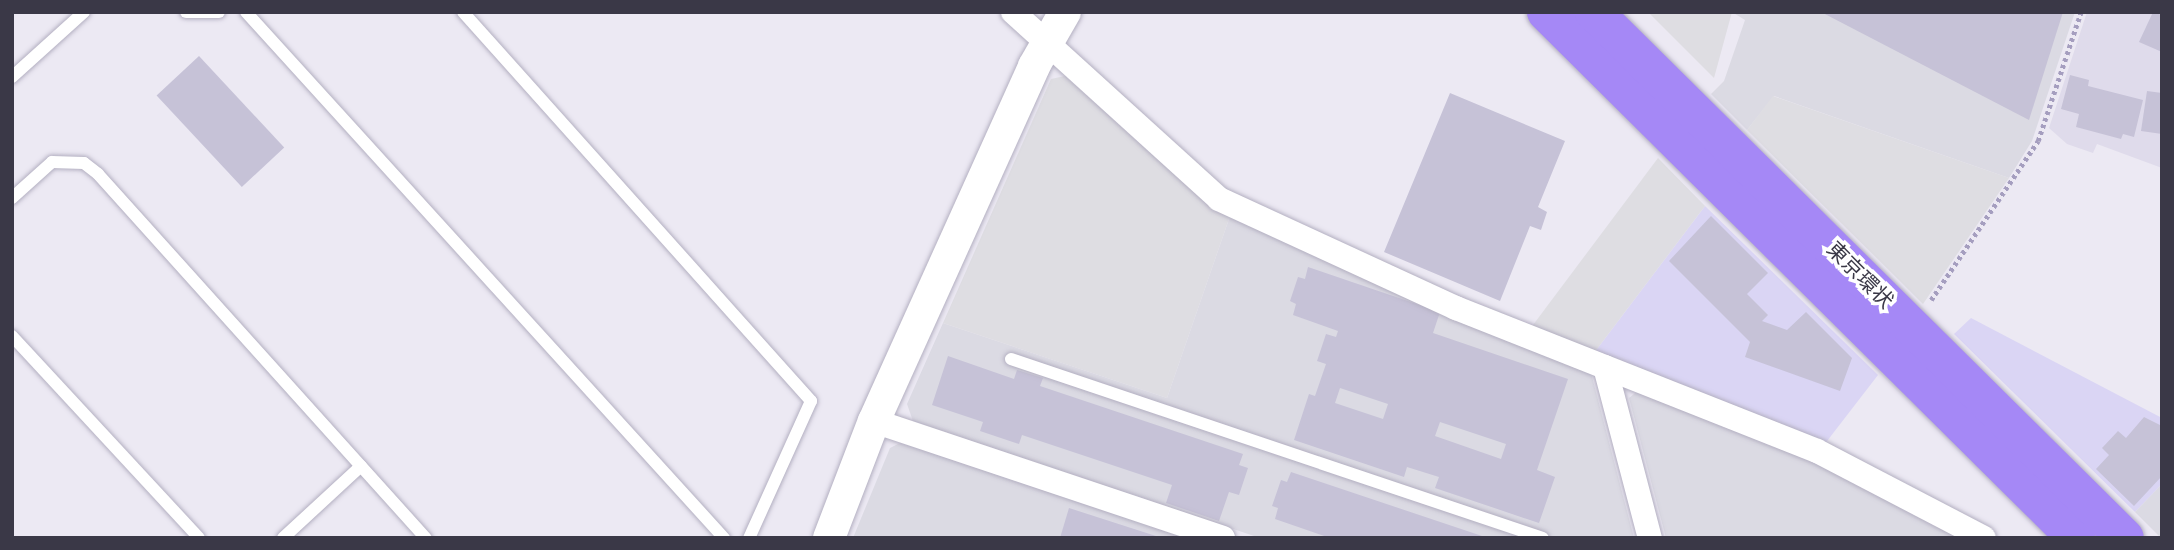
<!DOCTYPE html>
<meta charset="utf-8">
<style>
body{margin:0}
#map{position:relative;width:2174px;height:550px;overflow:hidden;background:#ece9f3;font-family:"Source Sans 3","Noto Sans JP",sans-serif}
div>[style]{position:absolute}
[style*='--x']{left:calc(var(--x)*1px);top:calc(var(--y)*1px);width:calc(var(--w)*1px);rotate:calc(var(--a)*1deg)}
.residential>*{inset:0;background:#dfdbeb}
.commercial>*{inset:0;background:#dad5f4}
.industrial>*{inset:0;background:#dbdae3}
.parking>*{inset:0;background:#dedde2}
.building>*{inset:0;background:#c6c2d7;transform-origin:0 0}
.path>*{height:4.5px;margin-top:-2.25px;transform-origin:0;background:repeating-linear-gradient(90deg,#a59ebf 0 3.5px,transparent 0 7px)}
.roads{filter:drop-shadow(0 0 2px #b3afc1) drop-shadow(0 0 2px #b3afc1)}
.service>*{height:12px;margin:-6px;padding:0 6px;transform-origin:6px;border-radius:6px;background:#fff}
.minor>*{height:24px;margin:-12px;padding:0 12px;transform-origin:12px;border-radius:12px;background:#fff}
.tertiary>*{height:32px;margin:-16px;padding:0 16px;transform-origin:16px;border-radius:16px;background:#fff}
.trunk>*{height:38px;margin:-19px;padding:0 19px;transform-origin:19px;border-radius:19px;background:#a588f6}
span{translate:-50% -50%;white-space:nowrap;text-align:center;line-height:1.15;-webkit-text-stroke:7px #fff;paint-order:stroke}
.street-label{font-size:21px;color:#3a3847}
.frame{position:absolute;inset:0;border:14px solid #3a3847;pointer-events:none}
</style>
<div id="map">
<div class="residential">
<i style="clip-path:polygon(2087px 12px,2162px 12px,2162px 168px,2097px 144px,2093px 153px,2067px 144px,2049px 128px)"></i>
</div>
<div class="commercial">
<i style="clip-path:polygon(1705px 206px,1878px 375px,1824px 445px,1594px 353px)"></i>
<i style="clip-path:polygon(1971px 318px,2162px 418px,2162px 484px,2135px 512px,1954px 334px)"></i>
</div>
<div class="industrial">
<i style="clip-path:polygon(1732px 12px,2075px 12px,2032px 141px,2009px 178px,1774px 96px,1747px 130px,1711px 94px,1724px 81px,1745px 20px)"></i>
<i style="clip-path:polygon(1230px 216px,1590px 369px,1634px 538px,1260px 538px,913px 421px,907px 404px,943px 323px,1167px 398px)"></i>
<i style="clip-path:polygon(1640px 389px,1805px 455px,1971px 538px,1666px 538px,1629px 398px)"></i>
<i style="clip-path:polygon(902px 442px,1185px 538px,853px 538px,890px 448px)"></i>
<i style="clip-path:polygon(2162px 484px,2162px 538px,2161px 538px,2135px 512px)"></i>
</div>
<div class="parking">
<i style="clip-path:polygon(1648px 12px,1732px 12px,1714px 78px)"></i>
<i style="clip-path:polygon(1065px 76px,1212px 208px,1230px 216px,1167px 398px,943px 323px,1051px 79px)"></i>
<i style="clip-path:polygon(1773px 96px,2009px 178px,1923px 304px,1747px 130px)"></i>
<i style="clip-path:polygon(1658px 158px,1705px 206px,1594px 353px,1530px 329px)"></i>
</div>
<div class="building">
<i style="clip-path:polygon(1821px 12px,2063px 12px,2029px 120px)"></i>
<i style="clip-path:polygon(2153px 12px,2162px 15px,2162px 52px,2139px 42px)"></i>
<i style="left:199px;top:56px;width:125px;height:58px;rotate:47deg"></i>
<i style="clip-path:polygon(2070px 75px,2089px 80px,2088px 86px,2143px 100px,2134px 137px,2123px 134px,2121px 139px,2076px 127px,2079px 114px,2061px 109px)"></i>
<i style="clip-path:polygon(2147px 91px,2162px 93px,2162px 134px,2141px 131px)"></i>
<i style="clip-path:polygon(1450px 93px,1565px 141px,1538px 207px,1547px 212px,1541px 230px,1530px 226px,1500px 301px,1384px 252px)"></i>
<i style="clip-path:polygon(1711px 216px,1768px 273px,1747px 294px,1768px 315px,1762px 321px,1787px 330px,1806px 312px,1852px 358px,1840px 391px,1745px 357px,1750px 342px,1669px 261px)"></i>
<i style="clip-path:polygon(evenodd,1308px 267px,1440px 312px,1433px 333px,1568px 379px,1537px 470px,1555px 477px,1539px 523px,1435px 488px,1439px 477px,1407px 467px,1404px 477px,1294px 440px,1309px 394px,1315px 396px,1326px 364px,1317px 361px,1326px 334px,1336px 337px,1338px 331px,1293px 315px,1296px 304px,1290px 301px,1298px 277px,1305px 279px,1308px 267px,1340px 388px,1388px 404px,1383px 419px,1335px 403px,1340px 388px,1308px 267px,1440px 422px,1506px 444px,1501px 459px,1435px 436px,1440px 422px)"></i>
<i style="clip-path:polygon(948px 356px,1014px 379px,1017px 370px,1043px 378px,1040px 386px,1243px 454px,1239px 465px,1248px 468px,1239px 495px,1229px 492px,1219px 521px,1166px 503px,1172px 485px,1022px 435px,1019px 444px,980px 431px,983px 422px,932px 405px)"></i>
<i style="clip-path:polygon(2144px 417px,2162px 426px,2162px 476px,2134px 506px,2096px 469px,2109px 455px,2102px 448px,2118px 431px,2126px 438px)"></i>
<i style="clip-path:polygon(1291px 472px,1485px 537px,1485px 538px,1330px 538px,1275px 519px,1278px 508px,1272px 506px,1281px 480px,1287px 482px)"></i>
<i style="clip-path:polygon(1069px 508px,1159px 537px,1159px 538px,1060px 538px)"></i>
</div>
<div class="path">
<i style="--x:1931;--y:300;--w:192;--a:-56.1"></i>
<i style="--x:2038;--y:141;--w:136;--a:-71.6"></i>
</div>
<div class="roads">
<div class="service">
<i style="--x:186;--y:12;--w:33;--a:0"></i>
<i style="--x:246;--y:12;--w:711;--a:47.74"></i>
<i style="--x:463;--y:12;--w:522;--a:48.18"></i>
<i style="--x:811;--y:401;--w:150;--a:114.3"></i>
<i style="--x:12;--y:77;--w:97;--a:-42.1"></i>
<i style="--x:12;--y:198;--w:54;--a:-42"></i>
<i style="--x:52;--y:162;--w:32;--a:2"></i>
<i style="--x:84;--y:163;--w:18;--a:38"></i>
<i style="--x:98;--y:174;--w:490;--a:48"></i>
<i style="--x:12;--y:336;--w:275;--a:47.2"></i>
<i style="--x:1011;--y:359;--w:561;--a:18.6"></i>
<i style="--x:283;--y:538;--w:106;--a:-42.7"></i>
</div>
<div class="minor">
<i style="--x:1013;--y:12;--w:278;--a:42.2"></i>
<i style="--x:1219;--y:199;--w:261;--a:24.7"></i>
<i style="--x:1456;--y:308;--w:388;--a:21.6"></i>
<i style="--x:1817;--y:451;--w:188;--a:27.5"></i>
<i style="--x:1605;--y:367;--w:177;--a:75.3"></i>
<i style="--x:874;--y:421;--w:368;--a:18.5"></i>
</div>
<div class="tertiary">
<i style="--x:829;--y:538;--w:125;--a:-69"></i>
<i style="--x:874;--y:421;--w:389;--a:-65.7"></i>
<i style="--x:1034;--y:66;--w:62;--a:-60.1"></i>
</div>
<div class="trunk">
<i style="--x:1546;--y:12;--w:747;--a:44.78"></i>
<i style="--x:1594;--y:12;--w:747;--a:44.73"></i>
</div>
</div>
<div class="street-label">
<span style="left:1860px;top:275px;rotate:45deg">東京環状</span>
</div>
<div class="frame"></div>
</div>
